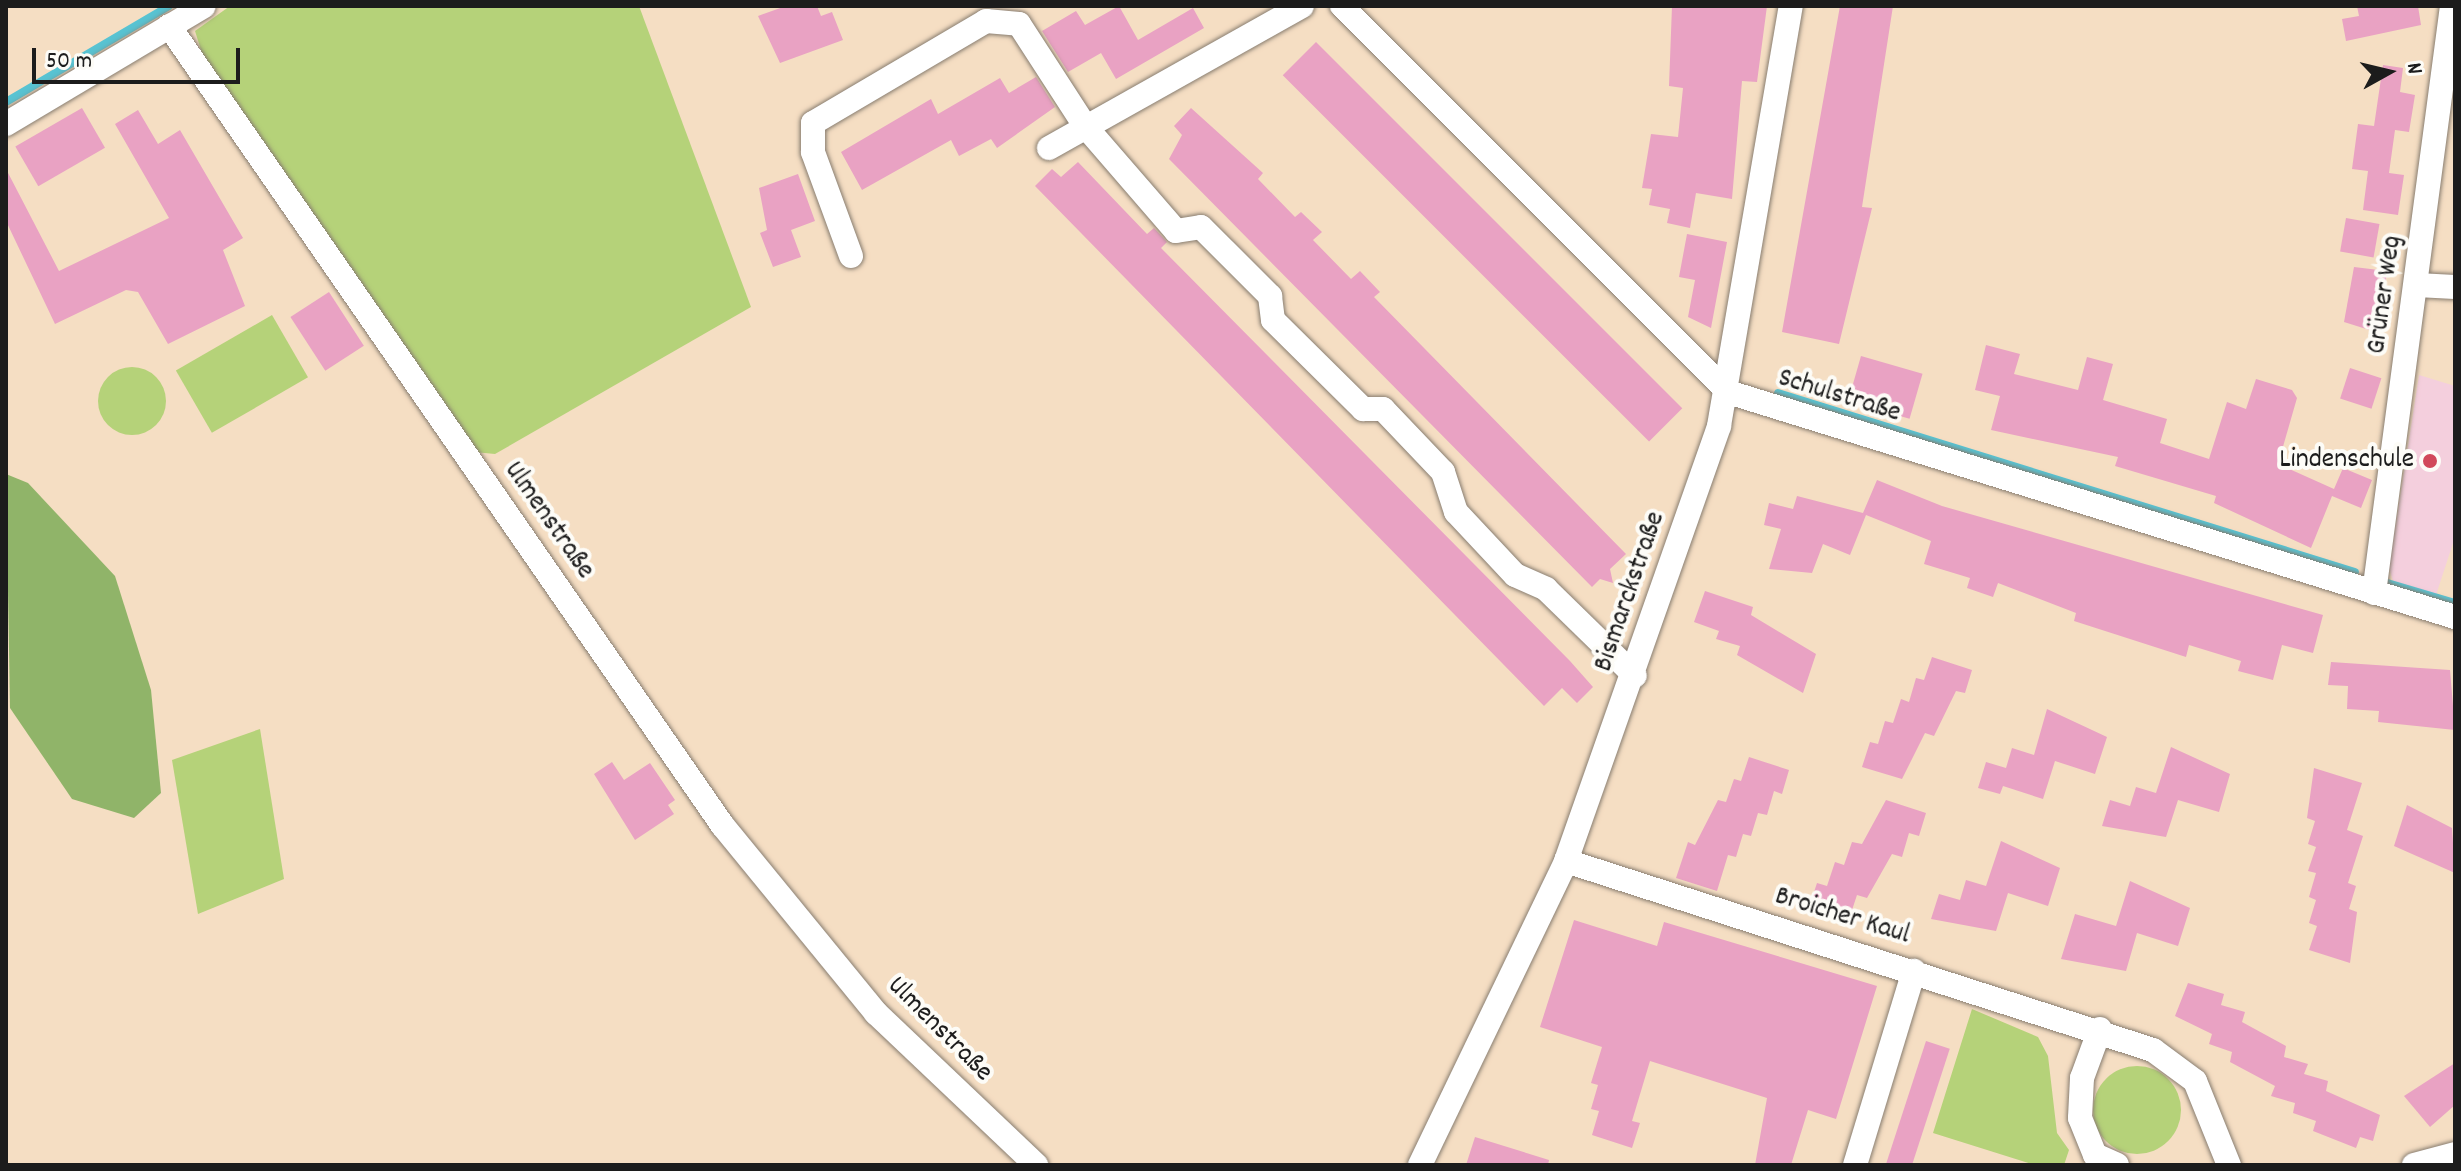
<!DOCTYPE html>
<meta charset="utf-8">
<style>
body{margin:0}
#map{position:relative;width:2461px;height:1171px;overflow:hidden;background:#f5dec3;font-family:Dekko,sans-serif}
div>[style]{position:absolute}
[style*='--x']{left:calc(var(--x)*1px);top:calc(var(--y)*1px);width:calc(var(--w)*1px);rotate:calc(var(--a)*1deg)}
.built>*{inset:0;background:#f4cfdd}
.green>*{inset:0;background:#b5d279;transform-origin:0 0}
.round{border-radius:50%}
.forest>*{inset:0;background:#90b469}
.stream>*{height:8px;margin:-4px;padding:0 4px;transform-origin:4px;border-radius:4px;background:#58c3d2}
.building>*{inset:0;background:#e9a2c3;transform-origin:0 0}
.roads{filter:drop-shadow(0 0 2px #887d70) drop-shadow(0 0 2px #887d70)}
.minor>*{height:24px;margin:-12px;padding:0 12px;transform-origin:12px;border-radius:12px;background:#fff}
.dots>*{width:22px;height:22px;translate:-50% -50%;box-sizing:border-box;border:4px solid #fdfcf7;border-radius:50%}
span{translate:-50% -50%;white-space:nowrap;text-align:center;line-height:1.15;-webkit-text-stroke:8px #fdfcf7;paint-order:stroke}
.street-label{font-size:28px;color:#1c1c1c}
.poi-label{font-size:28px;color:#1c1c1c}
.right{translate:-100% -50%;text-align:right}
.frame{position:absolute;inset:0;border:8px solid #1c1c1c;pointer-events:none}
.north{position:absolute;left:2349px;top:32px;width:80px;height:80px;-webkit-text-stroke:6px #fdfcf7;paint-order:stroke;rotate:82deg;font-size:22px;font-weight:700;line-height:32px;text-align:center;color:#1c1c1c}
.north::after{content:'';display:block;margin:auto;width:28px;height:36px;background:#1c1c1c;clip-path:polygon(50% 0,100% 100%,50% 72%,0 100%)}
.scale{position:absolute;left:32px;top:48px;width:208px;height:36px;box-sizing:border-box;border:4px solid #1c1c1c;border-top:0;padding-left:10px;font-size:24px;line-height:28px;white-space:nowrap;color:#1c1c1c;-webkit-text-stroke:6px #fdfcf7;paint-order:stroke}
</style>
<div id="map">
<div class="built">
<i style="clip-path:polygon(2419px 375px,2455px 386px,2455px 537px,2436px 595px,2393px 581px,2389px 568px)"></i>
</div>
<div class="green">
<i style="clip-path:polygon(230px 6px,639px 6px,751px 307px,495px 454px,474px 452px,204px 60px,195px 31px)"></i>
<i style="left:272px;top:315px;width:72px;height:111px;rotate:60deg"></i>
<i class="round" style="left:98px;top:367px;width:68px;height:68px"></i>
<i style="clip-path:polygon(260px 729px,284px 879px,198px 914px,172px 760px)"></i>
<i style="clip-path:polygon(1972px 1009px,2038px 1037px,2048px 1056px,2057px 1133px,2069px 1150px,2064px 1165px,2035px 1165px,1933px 1133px)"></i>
<i class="round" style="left:2093px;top:1066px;width:88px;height:88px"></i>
</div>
<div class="forest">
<i style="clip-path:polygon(6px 474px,28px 483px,115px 576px,151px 690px,161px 793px,134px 818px,72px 799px,10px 708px)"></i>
</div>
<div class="stream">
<i style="--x:6;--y:102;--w:189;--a:-30.5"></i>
<i style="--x:1778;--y:393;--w:604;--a:17.24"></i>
<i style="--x:2384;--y:582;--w:74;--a:16.5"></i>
</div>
<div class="building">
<i style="clip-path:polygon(786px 6px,817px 6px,821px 16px,832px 12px,843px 40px,780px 63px,758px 16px)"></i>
<i style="clip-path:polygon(1119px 6px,1138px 40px,1193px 8px,1204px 28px,1116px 79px,1101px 53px,1068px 72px,1042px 31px,1076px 11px,1085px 25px)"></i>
<i style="clip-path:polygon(1672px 6px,1767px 6px,1757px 82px,1742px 81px,1732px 199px,1696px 193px,1690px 228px,1667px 223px,1670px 209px,1649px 205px,1652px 189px,1642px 188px,1651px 134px,1678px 137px,1683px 88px,1669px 86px)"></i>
<i style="clip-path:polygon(1840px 6px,1893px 6px,1862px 207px,1872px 208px,1839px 344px,1782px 332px)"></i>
<i style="clip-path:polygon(2357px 6px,2418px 6px,2421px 25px,2346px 41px,2342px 19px,2359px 16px)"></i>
<i style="left:1316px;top:42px;width:518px;height:47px;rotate:45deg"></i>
<i style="clip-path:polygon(2383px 65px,2403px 68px,2400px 92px,2415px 95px,2409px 132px,2395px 130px,2389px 173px,2404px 175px,2398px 215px,2363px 210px,2368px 171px,2352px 169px,2358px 124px,2374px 126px)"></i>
<i style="clip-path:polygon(1036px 77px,1055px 107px,997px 148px,991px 139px,959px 156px,951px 140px,862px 190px,841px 152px,931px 99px,938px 114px,1000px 78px,1009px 93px)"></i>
<i style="left:82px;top:108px;width:46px;height:77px;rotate:60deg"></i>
<i style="clip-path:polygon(1191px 108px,1263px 173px,1258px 179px,1295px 217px,1301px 212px,1322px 232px,1313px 240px,1351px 279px,1360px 271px,1380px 292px,1374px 297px,1626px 554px,1610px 569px,1613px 583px,1600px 579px,1592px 587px,1169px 159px,1182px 135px,1174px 126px)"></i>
<i style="clip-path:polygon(138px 110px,158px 144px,180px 130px,243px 238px,223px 250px,245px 306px,168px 344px,138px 292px,126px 290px,55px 324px,6px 221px,6px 169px,59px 271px,169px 218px,115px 124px)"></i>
<i style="clip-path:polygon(1078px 162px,1147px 234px,1154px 228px,1167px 242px,1161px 248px,1570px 661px,1593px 687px,1577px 703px,1562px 688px,1544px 706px,1035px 186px,1052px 169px,1061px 177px)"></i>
<i style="clip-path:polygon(798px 174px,815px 221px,791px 230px,801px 257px,773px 267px,760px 233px,767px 230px,759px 188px)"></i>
<i style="left:2346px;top:218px;width:34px;height:34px;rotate:10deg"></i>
<i style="clip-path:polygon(1687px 234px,1727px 242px,1711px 328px,1688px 317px,1695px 280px,1679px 277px)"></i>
<i style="clip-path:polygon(2354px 267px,2387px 271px,2379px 333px,2344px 322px)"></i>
<i style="left:329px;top:292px;width:64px;height:46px;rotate:57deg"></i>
<i style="clip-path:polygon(1986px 345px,2020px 354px,2014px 374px,2078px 390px,2087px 357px,2113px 364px,2103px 400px,2167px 419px,2160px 443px,2209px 459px,2227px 402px,2246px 409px,2256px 379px,2292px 390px,2297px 398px,2278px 464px,2334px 489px,2343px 468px,2372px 480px,2361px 508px,2332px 496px,2311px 548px,2214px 503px,2216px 496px,2115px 466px,2118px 457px,1991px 430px,2000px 396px,1975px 390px)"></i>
<i style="left:1861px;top:356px;width:64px;height:47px;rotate:16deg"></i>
<i style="left:2350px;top:368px;width:33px;height:32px;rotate:18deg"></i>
<i style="clip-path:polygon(1877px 480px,1942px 506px,2323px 615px,2313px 653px,2282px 645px,2273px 680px,2238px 671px,2241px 661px,2189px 645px,2186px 657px,2074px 621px,2076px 613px,1998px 583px,1993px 597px,1967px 588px,1970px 578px,1924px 564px,1931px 541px,1866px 515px,1850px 555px,1823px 544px,1812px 573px,1769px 569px,1781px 529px,1764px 525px,1769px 503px,1793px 509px,1797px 496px,1863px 513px)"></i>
<i style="clip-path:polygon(1705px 591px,1753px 607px,1751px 615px,1816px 654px,1803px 693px,1737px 655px,1740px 646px,1716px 639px,1719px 631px,1694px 622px)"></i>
<i style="clip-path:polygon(1932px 657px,1972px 670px,1965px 693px,1956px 691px,1934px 736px,1925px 733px,1902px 779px,1862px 767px,1870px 742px,1878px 744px,1885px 721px,1893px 723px,1901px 699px,1909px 702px,1916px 678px,1924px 680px)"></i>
<i style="clip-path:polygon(2331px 662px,2450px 670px,2455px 730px,2378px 722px,2379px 711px,2347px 709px,2348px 686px,2328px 685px)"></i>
<i style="clip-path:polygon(2047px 709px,2107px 737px,2095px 774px,2055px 761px,2043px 799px,2003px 786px,2000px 794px,1978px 788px,1986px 762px,2006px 768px,2012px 748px,2034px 755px)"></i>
<i style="clip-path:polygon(2171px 747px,2230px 774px,2219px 812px,2178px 800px,2166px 837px,2102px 826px,2110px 800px,2130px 806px,2136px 787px,2156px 793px)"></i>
<i style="clip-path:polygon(1749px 757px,1789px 770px,1782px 794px,1774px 791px,1767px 815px,1758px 813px,1751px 836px,1743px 834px,1736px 857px,1728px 855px,1717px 891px,1676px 878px,1688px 842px,1695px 845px,1718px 800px,1726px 802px,1734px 779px,1741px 781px)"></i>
<i style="clip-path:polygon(612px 762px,624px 780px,650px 763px,675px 800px,668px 805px,674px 814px,635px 840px,594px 774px)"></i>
<i style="clip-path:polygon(2314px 768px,2362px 783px,2347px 830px,2363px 836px,2348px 883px,2356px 886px,2349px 909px,2357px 912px,2350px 963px,2309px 950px,2317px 926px,2309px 923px,2316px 900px,2309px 897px,2316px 873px,2308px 871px,2316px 847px,2308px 844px,2315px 821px,2307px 818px)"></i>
<i style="clip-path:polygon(1886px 800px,1926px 813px,1919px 836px,1909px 833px,1902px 857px,1892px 854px,1867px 898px,1857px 895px,1849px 919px,1809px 907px,1817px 883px,1827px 886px,1835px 862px,1844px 865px,1852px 842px,1862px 844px)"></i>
<i style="clip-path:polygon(2407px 805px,2452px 828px,2455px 873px,2394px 846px)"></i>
<i style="clip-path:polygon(2001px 841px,2060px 868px,2048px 906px,2008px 893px,1996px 931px,1931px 919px,1939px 894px,1960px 900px,1966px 880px,1986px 886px)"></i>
<i style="clip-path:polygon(2130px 881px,2190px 908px,2178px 946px,2137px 933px,2126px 971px,2061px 959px,2075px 914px,2116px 926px)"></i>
<i style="clip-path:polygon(1574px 920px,1657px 946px,1664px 922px,1877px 986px,1836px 1119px,1808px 1110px,1791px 1165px,1755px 1165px,1767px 1098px,1650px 1061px,1632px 1121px,1640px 1123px,1632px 1148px,1592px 1135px,1599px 1111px,1591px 1109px,1598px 1085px,1591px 1083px,1602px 1047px,1540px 1027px)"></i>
<i style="clip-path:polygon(2188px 983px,2224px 994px,2221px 1005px,2245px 1012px,2242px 1022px,2286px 1046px,2284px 1057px,2308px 1064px,2304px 1074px,2328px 1081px,2326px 1091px,2380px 1115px,2373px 1141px,2360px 1137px,2356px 1148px,2313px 1131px,2316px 1121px,2293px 1113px,2295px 1103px,2271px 1096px,2275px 1086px,2230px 1062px,2232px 1052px,2209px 1044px,2212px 1034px,2175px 1016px)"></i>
<i style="left:1926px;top:1041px;width:25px;height:129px;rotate:18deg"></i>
<i style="clip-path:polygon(2455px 1063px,2455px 1105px,2430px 1127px,2404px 1096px)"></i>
<i style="clip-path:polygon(1475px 1137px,1549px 1160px,1548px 1165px,1466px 1165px)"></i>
</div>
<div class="roads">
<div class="minor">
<i style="--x:1342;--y:6;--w:546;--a:45"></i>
<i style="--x:1728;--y:392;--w:761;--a:17.2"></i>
<i style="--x:169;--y:26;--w:973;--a:55.3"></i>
<i style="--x:723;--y:826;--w:242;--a:50.7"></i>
<i style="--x:876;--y:1013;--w:221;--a:43.5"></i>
<i style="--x:6;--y:124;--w:230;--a:-30.8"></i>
<i style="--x:1049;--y:148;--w:290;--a:-29.3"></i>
<i style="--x:851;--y:256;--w:111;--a:-110.1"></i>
<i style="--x:813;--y:152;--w:29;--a:-90"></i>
<i style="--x:813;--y:123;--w:201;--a:-30.5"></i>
<i style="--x:986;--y:21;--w:33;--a:5"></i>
<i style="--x:1019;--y:24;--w:121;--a:57.1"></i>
<i style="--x:1085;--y:126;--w:139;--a:49.1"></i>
<i style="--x:1176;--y:231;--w:25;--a:-9"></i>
<i style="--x:1201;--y:227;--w:98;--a:45"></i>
<i style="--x:1270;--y:296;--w:24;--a:83"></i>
<i style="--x:1273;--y:320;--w:127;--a:44.7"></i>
<i style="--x:1363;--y:409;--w:20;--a:0"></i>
<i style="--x:1383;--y:409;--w:87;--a:46.4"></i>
<i style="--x:1443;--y:472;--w:42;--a:72"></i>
<i style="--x:1456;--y:512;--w:86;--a:46.9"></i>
<i style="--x:1515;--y:575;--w:34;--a:24"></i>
<i style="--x:1546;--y:589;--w:124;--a:44.3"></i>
<i style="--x:2417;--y:285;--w:38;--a:3"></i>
<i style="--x:2374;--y:593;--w:592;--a:-82.43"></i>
<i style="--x:1566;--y:861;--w:617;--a:17.85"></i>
<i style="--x:2153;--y:1050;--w:52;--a:36.4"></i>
<i style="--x:2195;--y:1081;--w:91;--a:68"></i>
<i style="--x:2100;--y:1029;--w:52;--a:110.2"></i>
<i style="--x:2082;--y:1078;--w:40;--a:92.9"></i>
<i style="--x:2080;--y:1118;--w:40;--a:68"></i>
<i style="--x:2095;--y:1155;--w:24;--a:24"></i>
<i style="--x:1420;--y:1165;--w:337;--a:-64.3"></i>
<i style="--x:1566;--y:861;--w:461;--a:-70.6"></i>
<i style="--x:1719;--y:426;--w:426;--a:-80.3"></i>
<i style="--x:1855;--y:1165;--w:203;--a:-73.1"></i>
<i style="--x:2414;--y:1165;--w:42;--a:-15"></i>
</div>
</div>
<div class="dots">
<i style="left:2430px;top:461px;background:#d1495b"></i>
</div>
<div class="street-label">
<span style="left:2386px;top:295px;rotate:-82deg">Grüner Weg</span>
<span style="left:1839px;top:397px;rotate:17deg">Schulstraße</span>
<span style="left:548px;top:521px;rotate:55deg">Ulmenstraße</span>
<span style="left:1631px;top:592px;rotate:-71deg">Bismarckstraße</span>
<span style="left:1842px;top:917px;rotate:17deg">Broicher Kaul</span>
<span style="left:939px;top:1030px;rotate:45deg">Ulmenstraße</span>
</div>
<div class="poi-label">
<span class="right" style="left:2414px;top:461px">Lindenschule</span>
</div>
<div class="frame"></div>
<div class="north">N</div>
<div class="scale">50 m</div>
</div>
